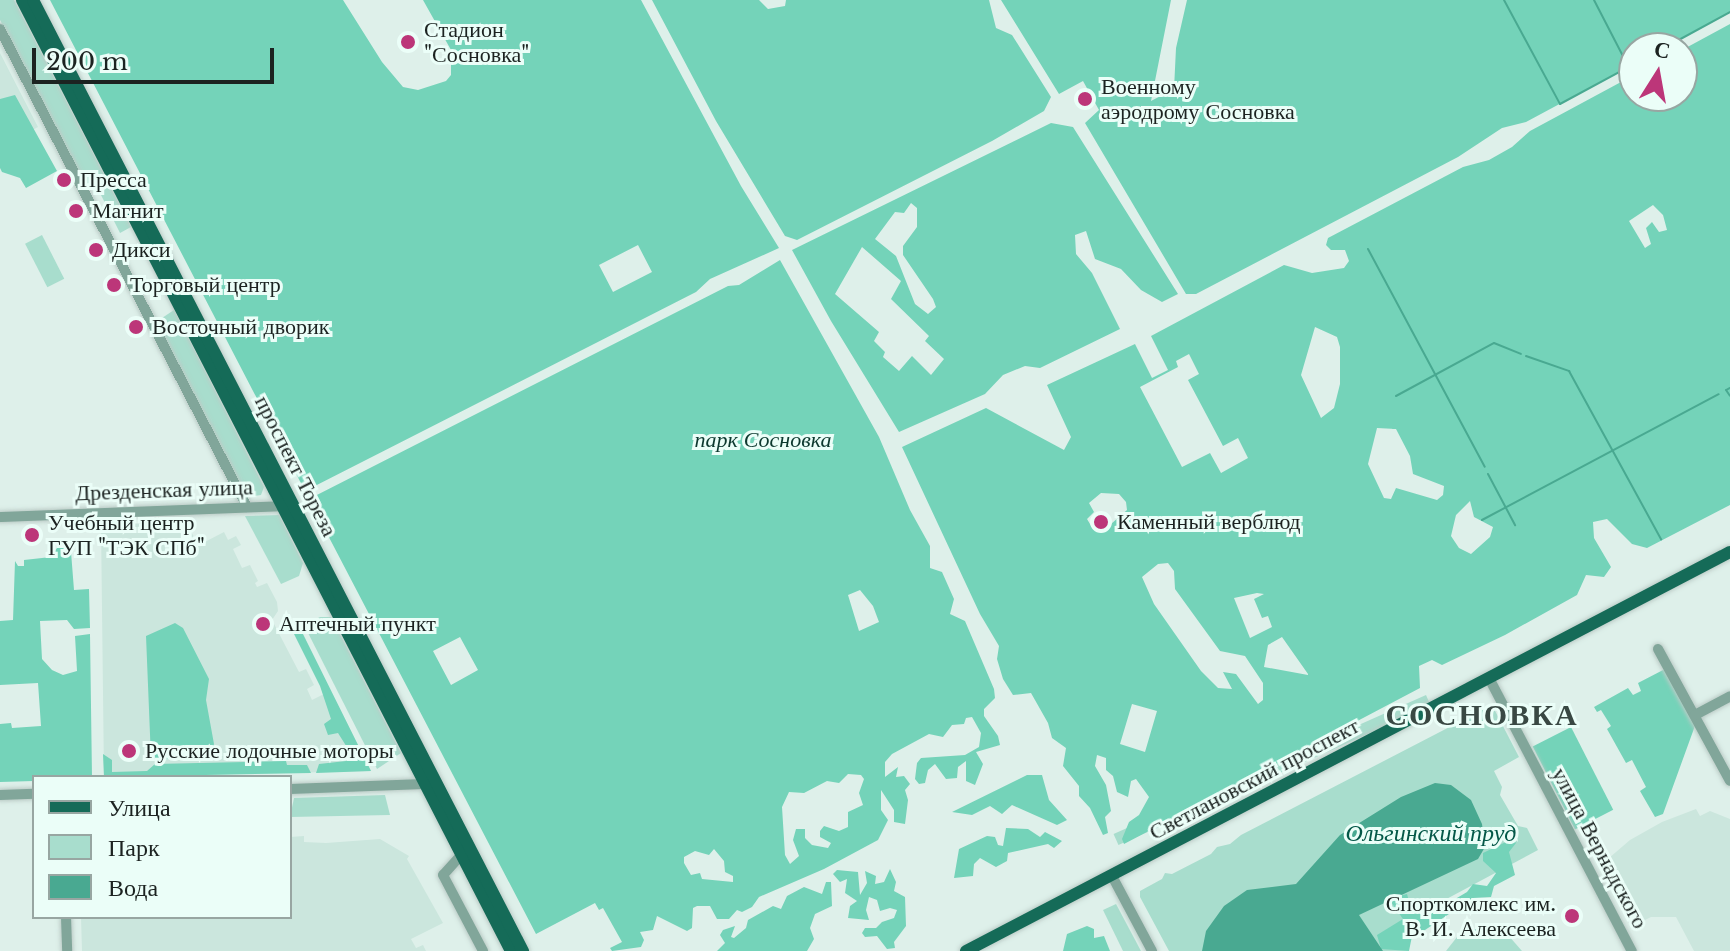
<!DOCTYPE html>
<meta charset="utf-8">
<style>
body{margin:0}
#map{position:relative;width:1730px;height:951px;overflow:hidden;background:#def0ea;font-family:"Libre Baskerville",serif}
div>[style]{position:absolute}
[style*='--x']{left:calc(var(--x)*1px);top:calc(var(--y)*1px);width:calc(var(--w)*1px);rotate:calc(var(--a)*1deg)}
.built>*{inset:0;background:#cbe6dd}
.green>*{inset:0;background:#a8ddcd;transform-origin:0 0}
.forest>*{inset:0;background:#74d3b9;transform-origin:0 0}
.water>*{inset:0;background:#49a991}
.stream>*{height:2px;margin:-1px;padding:0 1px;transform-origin:1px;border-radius:1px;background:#49a991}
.roads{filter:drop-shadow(0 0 2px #bbcbc6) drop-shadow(0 0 2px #bbcbc6)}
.minor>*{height:10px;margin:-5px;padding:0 5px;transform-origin:5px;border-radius:5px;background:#81a69a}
.major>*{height:12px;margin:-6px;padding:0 6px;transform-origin:6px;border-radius:6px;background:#156b58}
.dots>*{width:22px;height:22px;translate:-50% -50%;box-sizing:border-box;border:4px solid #ebfef8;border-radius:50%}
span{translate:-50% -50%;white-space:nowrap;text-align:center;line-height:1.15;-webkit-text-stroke:6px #ebfef8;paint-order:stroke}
.poi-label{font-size:22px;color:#1c2321}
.left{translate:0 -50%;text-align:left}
.right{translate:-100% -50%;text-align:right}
.park-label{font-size:22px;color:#0d392f;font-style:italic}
.street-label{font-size:22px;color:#1c2321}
.water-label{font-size:24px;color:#045848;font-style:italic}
.district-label{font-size:30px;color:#394843;font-weight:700;letter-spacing:2px}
.legend{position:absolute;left:32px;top:775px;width:260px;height:144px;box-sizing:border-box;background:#ebfef8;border:2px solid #98a6a2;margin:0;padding:10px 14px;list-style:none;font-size:24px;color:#1c2321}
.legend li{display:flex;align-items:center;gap:16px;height:40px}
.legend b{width:40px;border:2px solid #98a6a2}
.north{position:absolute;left:1618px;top:32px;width:80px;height:80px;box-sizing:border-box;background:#ebfef8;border:2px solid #98a6a2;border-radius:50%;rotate:11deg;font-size:22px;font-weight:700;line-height:32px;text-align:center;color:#1c2321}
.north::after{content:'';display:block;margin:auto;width:28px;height:36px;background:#bc3679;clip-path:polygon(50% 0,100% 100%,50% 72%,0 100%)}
.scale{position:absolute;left:32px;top:48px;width:242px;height:36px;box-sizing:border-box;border:4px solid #1c2321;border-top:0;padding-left:10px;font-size:24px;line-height:28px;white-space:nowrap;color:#1c2321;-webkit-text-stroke:6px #ebfef8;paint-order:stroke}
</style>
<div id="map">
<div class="built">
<i style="clip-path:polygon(0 53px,38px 127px,3px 146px,0 146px)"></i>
<i style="clip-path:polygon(185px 522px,199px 545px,224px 532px,228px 540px,236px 536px,241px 545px,233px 549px,242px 568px,250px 565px,258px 581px,255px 583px,257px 587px,267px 583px,277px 602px,278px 611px,272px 620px,299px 672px,306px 669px,314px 685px,307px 689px,312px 700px,330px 691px,371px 771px,104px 777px,101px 525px)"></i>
<i style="clip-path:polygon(1696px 809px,1700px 816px,1710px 811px,1730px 819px,1730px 951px,1694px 951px,1676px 917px,1651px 917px,1635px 925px,1602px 864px,1630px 840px,1662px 822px)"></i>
<i style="clip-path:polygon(304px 836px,304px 842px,326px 843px,380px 839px,409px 856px,407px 859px,443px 923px,411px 939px,416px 948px,423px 945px,426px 951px,82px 951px,81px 917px,290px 917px,290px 837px)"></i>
</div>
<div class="green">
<i style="clip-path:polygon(0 0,14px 0,131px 227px,120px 233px,94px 181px,85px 185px,0 20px)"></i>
<i style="left:42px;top:235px;width:49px;height:19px;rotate:63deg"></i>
<i style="clip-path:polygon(174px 310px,264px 487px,261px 495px,247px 497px,241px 491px,156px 322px)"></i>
<i style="clip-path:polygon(279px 515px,303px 563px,299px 576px,281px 584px,245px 516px)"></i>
<i style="clip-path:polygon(320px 617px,331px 617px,401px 753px,377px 769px,304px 625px)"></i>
<i style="left:1426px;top:695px;width:12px;height:342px;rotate:66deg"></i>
<i style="clip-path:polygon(1492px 705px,1519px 757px,1494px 771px,1502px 787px,1500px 795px,1518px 826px,1527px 828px,1538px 850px,1396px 926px,1409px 951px,1169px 951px,1140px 897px,1140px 891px,1162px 879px,1165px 873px,1172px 874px,1211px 854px,1217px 847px,1230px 844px,1241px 835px)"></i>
<i style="clip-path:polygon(385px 795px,390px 815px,290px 817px,294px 798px)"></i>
<i style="clip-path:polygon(1116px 904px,1141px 951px,1123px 951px,1103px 910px)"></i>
<i style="clip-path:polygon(1475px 929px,1494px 929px,1508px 935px,1522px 951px,1446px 951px,1457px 937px)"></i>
</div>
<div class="forest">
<i style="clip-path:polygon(evenodd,50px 0,343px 0,382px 62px,403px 87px,418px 90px,446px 81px,451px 75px,451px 50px,423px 0,641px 0,741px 186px,779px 248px,710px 279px,696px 292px,305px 491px,50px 0,638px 245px,652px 272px,613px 292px,599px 265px,638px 245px)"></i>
<i style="clip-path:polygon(652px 0,759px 0,768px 9px,785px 6px,786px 0,989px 0,996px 28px,1012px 35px,1051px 97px,1044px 111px,992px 141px,797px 240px,785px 236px,716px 121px)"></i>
<i style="clip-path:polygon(1001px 0,1171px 0,1151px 101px,1174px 89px,1176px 48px,1187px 0,1730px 0,1730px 12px,1664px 48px,1634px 48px,1634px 64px,1526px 122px,1502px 128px,1458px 157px,1196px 294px,1186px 294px,1085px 123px,1099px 110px,1083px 81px,1059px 94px)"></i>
<i style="clip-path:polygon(evenodd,1730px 24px,1730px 505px,1647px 548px,1632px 544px,1607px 519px,1593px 522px,1594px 538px,1611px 567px,1604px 577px,1586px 575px,1577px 595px,1505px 635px,1442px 665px,1432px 660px,1419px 666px,1420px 688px,1124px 844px,1122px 839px,1129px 822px,1139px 815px,1149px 797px,1136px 779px,1131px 781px,1128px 797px,1117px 792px,1113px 776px,1106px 770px,1106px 758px,1097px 755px,1095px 766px,1106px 785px,1111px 811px,1105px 817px,1108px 833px,1103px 835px,1090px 808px,1079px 796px,1079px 786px,1063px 766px,1066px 748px,1052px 738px,1048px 723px,1031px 693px,1013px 695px,1003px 679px,997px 659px,999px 646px,980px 614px,902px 447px,986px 408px,1064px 450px,1071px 437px,1047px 385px,1135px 344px,1152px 378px,1168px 370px,1151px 336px,1284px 265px,1312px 273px,1344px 268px,1349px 261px,1345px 250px,1331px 250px,1326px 245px,1328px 238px,1463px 167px,1489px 160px,1512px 147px,1530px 131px,1634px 75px,1634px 96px,1682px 96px,1682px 50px,1730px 24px,1653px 205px,1663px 215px,1667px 230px,1659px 232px,1652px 222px,1646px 228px,1651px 244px,1645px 248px,1629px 221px,1653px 205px,1730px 24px,1315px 327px,1337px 337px,1340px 347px,1340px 384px,1334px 408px,1321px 418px,1301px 375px,1315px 327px,1730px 24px,1189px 354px,1199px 374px,1188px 380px,1223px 446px,1238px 438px,1248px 458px,1221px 473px,1210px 453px,1182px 467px,1140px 387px,1178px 367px,1176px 361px,1189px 354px,1730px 24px,1377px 428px,1396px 429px,1410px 456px,1413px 474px,1444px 486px,1443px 495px,1437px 500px,1396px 488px,1391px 499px,1384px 498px,1368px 464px,1377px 428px,1730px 24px,1101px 493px,1119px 494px,1126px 502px,1127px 510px,1111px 524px,1093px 529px,1087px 519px,1094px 512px,1089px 503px,1101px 493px,1730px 24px,1470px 501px,1474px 517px,1493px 527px,1490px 537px,1471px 554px,1459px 548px,1451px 536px,1456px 515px,1470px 501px,1730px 24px,1168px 563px,1174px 571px,1175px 589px,1220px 651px,1245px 656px,1263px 683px,1263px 700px,1258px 704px,1236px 674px,1223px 672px,1232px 689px,1218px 688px,1201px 671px,1154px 604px,1142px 577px,1158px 564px,1168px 563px,1730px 24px,1257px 593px,1264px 594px,1254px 599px,1262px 618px,1268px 616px,1272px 627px,1250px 638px,1234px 598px,1257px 593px,1730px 24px,1282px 637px,1308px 674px,1308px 675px,1264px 667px,1268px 645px,1282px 637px,1730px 24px,1132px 704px,1157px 711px,1145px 752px,1120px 744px,1132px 704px)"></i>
<i style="clip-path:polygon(15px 95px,57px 171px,26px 188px,20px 178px,2px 172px,0 168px,0 99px)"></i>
<i style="clip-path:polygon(evenodd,1051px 123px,1073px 127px,1178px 294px,1162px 302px,1141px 290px,1121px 269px,1095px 259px,1086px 231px,1075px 235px,1076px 254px,1092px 273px,1120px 329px,1040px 368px,1025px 366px,1003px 375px,985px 394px,899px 432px,831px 321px,792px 250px,1051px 123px,911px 203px,917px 208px,917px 227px,903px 246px,903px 255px,933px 299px,936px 307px,928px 314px,915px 304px,896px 256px,875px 239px,895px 212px,904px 213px,911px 203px,1051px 123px,862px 247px,901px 281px,891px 299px,929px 336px,925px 341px,944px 359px,931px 375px,912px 356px,899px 371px,883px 357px,885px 352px,874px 341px,879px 332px,835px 294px,862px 247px)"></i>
<i style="clip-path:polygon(evenodd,780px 260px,879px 437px,910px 510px,930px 546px,930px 568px,942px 572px,954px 599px,950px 614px,965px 621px,994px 689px,995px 698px,984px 709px,984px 716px,998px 736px,1000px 745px,976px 752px,983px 764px,975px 785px,966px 781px,966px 761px,958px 767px,957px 778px,946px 779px,935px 764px,928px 770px,925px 783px,919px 784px,915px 779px,917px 763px,921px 758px,965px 755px,979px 747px,981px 733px,972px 717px,966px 718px,964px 724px,952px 725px,943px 737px,929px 734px,892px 754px,885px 762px,885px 777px,898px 767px,896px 777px,904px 776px,910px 784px,905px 790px,908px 800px,905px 824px,894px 822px,894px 810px,881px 790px,881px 810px,888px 820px,878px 840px,824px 869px,759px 897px,752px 907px,742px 912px,737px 910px,729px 919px,717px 919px,710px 906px,697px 906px,693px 908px,692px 928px,687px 931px,657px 916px,653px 930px,640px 932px,644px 940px,641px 947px,612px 951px,610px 948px,622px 942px,603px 908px,599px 910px,595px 903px,536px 934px,309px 499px,728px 286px,739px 285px,780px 260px,860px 590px,873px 606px,879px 622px,859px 631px,848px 595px,860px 590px,780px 260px,460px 637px,478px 670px,451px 685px,433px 651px,460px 637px,780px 260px,848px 774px,861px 775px,864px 779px,859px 793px,863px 805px,848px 812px,848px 827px,839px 831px,824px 826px,820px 831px,820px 837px,831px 843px,828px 848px,812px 845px,805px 838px,805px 829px,796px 829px,793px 840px,799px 856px,790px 864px,785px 855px,782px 807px,789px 792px,804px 793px,827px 781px,839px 783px,848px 774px,780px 260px,714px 849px,724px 861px,725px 872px,733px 876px,733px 882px,702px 879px,700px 873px,691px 875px,684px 863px,684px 857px,695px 851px,709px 855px,714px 849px)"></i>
<i style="clip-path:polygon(70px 539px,74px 590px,89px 589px,90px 628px,74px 629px,67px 620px,40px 621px,42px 659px,52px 670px,63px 675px,77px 671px,75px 636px,90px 634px,92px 777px,34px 777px,34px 781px,0 782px,0 724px,11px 723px,12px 728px,41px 726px,38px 683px,0 685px,0 621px,13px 620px,15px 561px,18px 566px,24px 566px,24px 560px,51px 557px,59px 545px)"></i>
<i style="clip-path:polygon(175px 623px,183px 628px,209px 679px,206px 700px,214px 744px,211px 757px,151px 759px,146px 636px)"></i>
<i style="clip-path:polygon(297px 628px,302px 632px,371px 771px,316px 773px,319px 764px,355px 760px,338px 733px,328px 735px,324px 724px,331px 719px,320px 686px,294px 634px)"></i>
<i style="clip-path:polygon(1665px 669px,1696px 723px,1663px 814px,1655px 817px,1640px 791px,1646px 787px,1632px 760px,1626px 763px,1607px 729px,1611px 726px,1601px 710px,1597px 712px,1594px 707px,1628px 688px,1633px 695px,1641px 691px,1638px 683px)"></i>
<i style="left:1571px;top:727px;width:93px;height:43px;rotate:63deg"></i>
<i style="clip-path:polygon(103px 754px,112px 760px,112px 772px,147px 771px,155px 764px,286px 761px,287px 765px,307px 765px,311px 773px,104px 777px)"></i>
<i style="clip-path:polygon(1027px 775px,1042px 775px,1049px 800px,1067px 820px,1057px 825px,1012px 805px,1002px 814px,990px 806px,972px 815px,952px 812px)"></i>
<i style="clip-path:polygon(1006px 828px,1028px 829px,1040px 837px,1045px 832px,1062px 841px,1054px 848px,1048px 844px,1008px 853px,1007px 861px,996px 867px,980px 858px,974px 864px,973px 876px,954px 878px,959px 849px,987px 836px,995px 837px,998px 845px,1003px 846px)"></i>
<i style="clip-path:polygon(1512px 839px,1516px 843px,1509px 852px,1515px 875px,1494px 886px,1491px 897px,1473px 898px,1422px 932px,1413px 931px,1409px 951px,1381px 949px,1377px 935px,1403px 919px,1391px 902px,1395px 897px,1407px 894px,1411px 908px,1425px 917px,1467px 892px,1473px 884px,1487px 886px,1496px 873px,1483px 861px,1483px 853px)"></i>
<i style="clip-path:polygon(890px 869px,896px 882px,894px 891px,905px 897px,906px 926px,894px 942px,895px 948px,887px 949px,877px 936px,865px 937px,862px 933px,865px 928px,876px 928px,882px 922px,894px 918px,897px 910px,890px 908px,880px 911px,877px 900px,869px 897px,866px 910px,869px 920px,848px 918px,850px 906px,857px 901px,845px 893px,847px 879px,840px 882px,833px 874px,837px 870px,858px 872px,860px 895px,867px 883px,865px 871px,876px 876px,875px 884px,884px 882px)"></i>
<i style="clip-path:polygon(826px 882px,831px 882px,832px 906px,815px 914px,810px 928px,814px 939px,807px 951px,717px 951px,725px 943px,720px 935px,723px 930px,735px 926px,731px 937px,734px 938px,746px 928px,748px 920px,773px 906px,781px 909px,787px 896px,804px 887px,822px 894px)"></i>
<i style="clip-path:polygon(1087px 926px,1094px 929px,1094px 938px,1104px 936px,1110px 951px,1063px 951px,1067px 934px)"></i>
</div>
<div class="water">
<i style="clip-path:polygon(1435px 783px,1451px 785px,1471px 800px,1482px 824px,1485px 847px,1478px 859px,1359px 915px,1383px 951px,1202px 951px,1206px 931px,1224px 906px,1247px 890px,1296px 884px,1340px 835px,1401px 797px)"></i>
</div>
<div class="stream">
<i style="--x:1504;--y:0;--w:118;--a:61.7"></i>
<i style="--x:1560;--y:104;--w:84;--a:-28.4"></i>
<i style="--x:1594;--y:0;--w:74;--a:62.7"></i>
<i style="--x:1664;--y:48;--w:75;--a:-28.6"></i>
<i style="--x:1368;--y:249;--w:247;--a:61.8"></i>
<i style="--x:1526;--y:356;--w:46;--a:19.2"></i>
<i style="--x:1569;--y:371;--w:192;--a:61.3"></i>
<i style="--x:1730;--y:388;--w:4;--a:153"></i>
<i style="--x:1726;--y:390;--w:7;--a:56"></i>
<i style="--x:1396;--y:396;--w:111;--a:-28.4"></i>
<i style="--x:1494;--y:343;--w:29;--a:22"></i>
<i style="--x:1488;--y:474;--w:58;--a:62.1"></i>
<i style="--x:1482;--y:520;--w:268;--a:-28"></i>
</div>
<div class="roads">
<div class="minor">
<i style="--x:0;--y:29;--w:538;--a:62.67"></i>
<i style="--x:0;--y:517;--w:282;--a:-2.2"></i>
<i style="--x:1658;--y:649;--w:150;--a:61.4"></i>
<i style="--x:1489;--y:678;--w:308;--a:62.4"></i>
<i style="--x:1695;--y:715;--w:40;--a:-28"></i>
<i style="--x:290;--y:789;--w:134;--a:-2.1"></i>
<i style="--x:424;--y:784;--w:8;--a:-30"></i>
<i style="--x:0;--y:795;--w:34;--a:-2"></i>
<i style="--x:462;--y:854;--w:28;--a:132"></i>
<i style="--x:443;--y:875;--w:86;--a:62.2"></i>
<i style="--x:1112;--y:876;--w:85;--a:61.9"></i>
<i style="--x:66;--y:917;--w:34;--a:88"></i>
</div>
<div class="major">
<i style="--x:22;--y:0;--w:1069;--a:62.79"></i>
<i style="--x:33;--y:0;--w:1070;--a:62.74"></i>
<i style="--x:966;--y:951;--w:862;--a:-27.58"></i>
</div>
</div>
<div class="dots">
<i style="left:408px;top:42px;background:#bc3679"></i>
<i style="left:1085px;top:99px;background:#bc3679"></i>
<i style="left:64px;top:180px;background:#bc3679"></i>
<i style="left:76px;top:211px;background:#bc3679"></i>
<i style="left:96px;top:250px;background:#bc3679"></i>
<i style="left:114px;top:285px;background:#bc3679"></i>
<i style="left:136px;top:327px;background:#bc3679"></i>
<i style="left:1101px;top:522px;background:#bc3679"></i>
<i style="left:32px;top:535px;background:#bc3679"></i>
<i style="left:263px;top:624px;background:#bc3679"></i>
<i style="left:129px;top:751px;background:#bc3679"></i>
<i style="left:1572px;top:916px;background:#bc3679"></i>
</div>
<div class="poi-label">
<span class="left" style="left:424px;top:42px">Стадион<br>"Сосновка"</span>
<span class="left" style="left:1101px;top:99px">Военному<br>аэродрому Сосновка</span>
<span class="left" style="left:80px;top:180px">Пресса</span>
<span class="left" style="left:92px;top:211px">Магнит</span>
<span class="left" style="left:112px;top:250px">Дикси</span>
<span class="left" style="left:130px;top:285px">Торговый центр</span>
<span class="left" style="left:152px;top:327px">Восточный дворик</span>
<span class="left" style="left:48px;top:535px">Учебный центр<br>ГУП "ТЭК СПб"</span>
<span class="left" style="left:1117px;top:522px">Каменный верблюд</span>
<span class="left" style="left:279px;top:624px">Аптечный пункт</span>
<span class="left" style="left:145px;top:751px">Русские лодочные моторы</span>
<span class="right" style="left:1556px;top:916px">Спорткомлекс им.<br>В. И. Алексеева</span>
</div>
<div class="park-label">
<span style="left:763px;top:440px">парк Сосновка</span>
</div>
<div class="street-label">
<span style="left:296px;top:466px;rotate:63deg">проспект Тореза</span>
<span style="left:164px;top:490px;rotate:-2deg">Дрезденская улица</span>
<span style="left:1254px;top:779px;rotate:-28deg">Светлановский проспект</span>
<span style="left:1600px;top:848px;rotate:62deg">улица Вернадского</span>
</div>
<div class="water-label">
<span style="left:1431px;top:833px">Ольгинский пруд</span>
</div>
<div class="district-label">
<span style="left:1482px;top:715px">СОСНОВКА</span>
</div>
<ul class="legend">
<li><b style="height:10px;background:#156b58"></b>Улица</li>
<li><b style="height:22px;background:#a8ddcd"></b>Парк</li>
<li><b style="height:22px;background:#49a991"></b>Вода</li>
</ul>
<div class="north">С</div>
<div class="scale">200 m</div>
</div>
